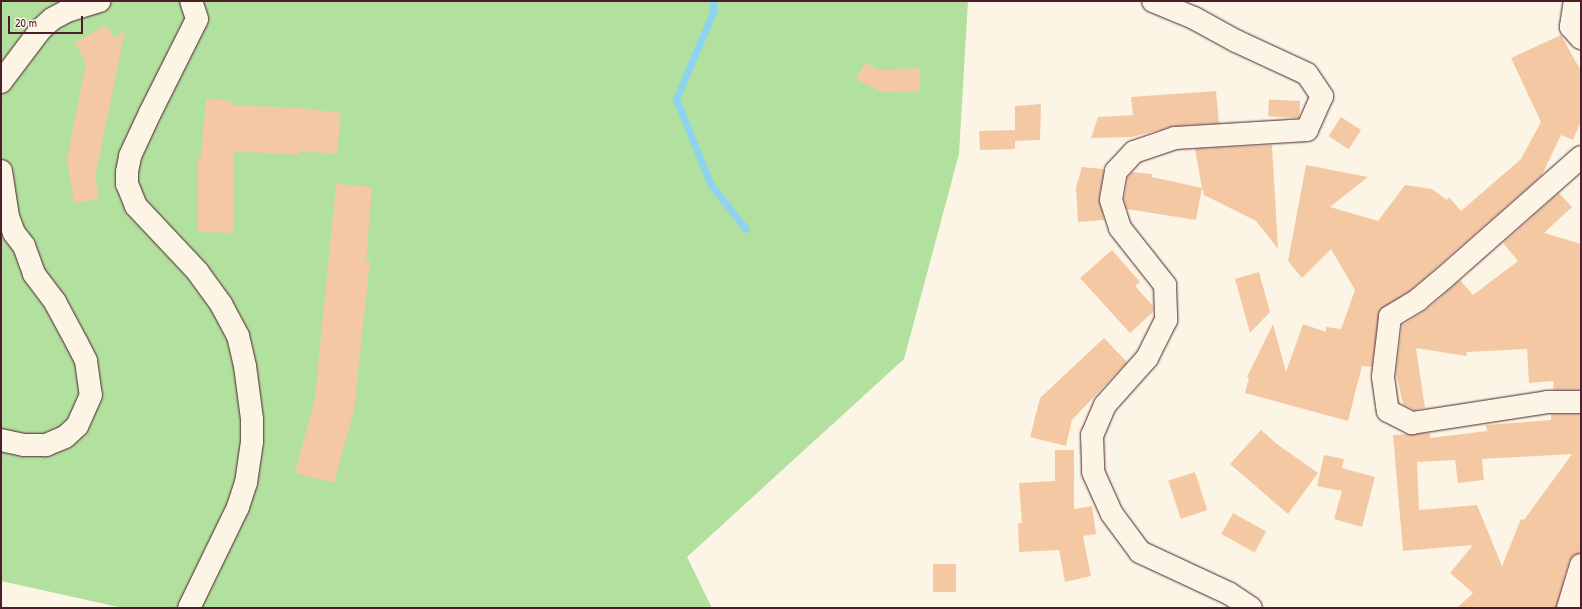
<!DOCTYPE html>
<style>
body{margin:0}
#map{position:relative;width:1582px;height:609px;overflow:hidden;background:#fcf5e5;font-family:"Patrick Hand",sans-serif}
div>[style]{position:absolute}
[style*='--x']{left:calc(var(--x)*1px);top:calc(var(--y)*1px);width:calc(var(--w)*1px);rotate:calc(var(--a)*1deg)}
.green>*{inset:0;background:#b2e09e}
.stream>*{height:7px;margin:-3.5px;padding:0 3.5px;transform-origin:3.5px;border-radius:3.5px;background:#8ed3ef}
.building>*{inset:0;background:#f5c8a4;transform-origin:0 0}
.roads{filter:drop-shadow(0 0 1px #4a1f2b) drop-shadow(0 0 1px #4a1f2b)}
.minor>*{height:22px;margin:-11px;padding:0 11px;transform-origin:11px;border-radius:11px;background:#fcf5e5}
span{translate:-50% -50%;white-space:nowrap;text-align:center;line-height:1.15;-webkit-text-stroke:3px #fcf5e5;paint-order:stroke}
.frame{position:absolute;inset:0;border:2px solid #4a1f2b;pointer-events:none}
.scale{position:absolute;left:8px;top:16px;width:75px;height:18px;box-sizing:border-box;border:2px solid #4a1f2b;border-top:0;padding-left:5px;font-size:12px;line-height:14px;white-space:nowrap;color:#4a1f2b;-webkit-text-stroke:3px #fcf5e5;paint-order:stroke}
</style>
<div id="map">
<div class="green">
<i style="clip-path:polygon(1px 1px,968px 1px,959px 154px,904px 359px,687px 557px,712px 608px,123px 608px,1px 581px)"></i>
</div>
<div class="stream">
<i style="--x:713;--y:1;--w:11;--a:90"></i>
<i style="--x:713;--y:12;--w:95;--a:113"></i>
<i style="--x:676;--y:99;--w:93;--a:67.9"></i>
<i style="--x:711;--y:185;--w:56;--a:51.5"></i>
</div>
<div class="building">
<i style="clip-path:polygon(107px 25px,114px 38px,125px 31px,95px 177px,99px 199px,74px 203px,67px 160px,86px 63px,75px 42px)"></i>
<i style="clip-path:polygon(1561px 35px,1581px 71px,1581px 121px,1573px 140px,1561px 135px,1542px 175px,1411px 290px,1380px 310px,1372px 367px,1362px 366px,1348px 421px,1245px 393px,1249px 378px,1247px 377px,1273px 324px,1286px 372px,1303px 324px,1326px 332px,1326px 327px,1341px 329px,1355px 290px,1331px 249px,1302px 278px,1288px 261px,1306px 165px,1368px 177px,1330px 207px,1378px 221px,1405px 185px,1432px 189px,1447px 200px,1449px 197px,1461px 211px,1521px 159px,1541px 122px,1511px 58px)"></i>
<i style="clip-path:polygon(865px 63px,879px 70px,920px 68px,920px 91px,882px 92px,856px 79px)"></i>
<i style="clip-path:polygon(1216px 91px,1219px 123px,1174px 126px,1132px 137px,1091px 138px,1098px 117px,1133px 115px,1131px 97px)"></i>
<i style="clip-path:polygon(206px 99px,232px 101px,231px 105px,301px 108px,341px 113px,337px 154px,299px 151px,298px 155px,234px 151px,233px 233px,198px 232px,198px 158px,201px 158px)"></i>
<i style="left:1300px;top:101px;width:17px;height:31px;rotate:93deg"></i>
<i style="clip-path:polygon(1041px 104px,1040px 140px,1015px 141px,1015px 149px,980px 150px,979px 131px,1015px 130px,1015px 106px)"></i>
<i style="left:1341px;top:117px;width:24px;height:23px;rotate:33deg"></i>
<i style="clip-path:polygon(1272px 145px,1278px 249px,1256px 221px,1204px 195px,1202px 188px,1196px 220px,1127px 209px,1124px 199px,1128px 177px,1132px 172px,1152px 174px,1152px 177px,1202px 188px,1195px 149px)"></i>
<i style="clip-path:polygon(1082px 167px,1104px 169px,1099px 198px,1104px 220px,1078px 222px,1076px 188px)"></i>
<i style="clip-path:polygon(336px 184px,372px 187px,366px 260px,370px 260px,354px 410px,334px 483px,295px 473px,315px 398px)"></i>
<i style="clip-path:polygon(1559px 193px,1572px 207px,1544px 233px,1581px 244px,1581px 390px,1553px 390px,1554px 381px,1529px 383px,1527px 349px,1467px 352px,1466px 356px,1416px 348px,1425px 408px,1414px 410px,1403px 404px,1396px 373px,1402px 325px,1426px 310px,1460px 280px,1473px 295px,1518px 261px,1503px 243px)"></i>
<i style="clip-path:polygon(1112px 250px,1140px 282px,1135px 286px,1153px 306px,1153px 312px,1130px 333px,1080px 278px)"></i>
<i style="clip-path:polygon(1259px 272px,1270px 312px,1250px 333px,1235px 279px)"></i>
<i style="clip-path:polygon(1104px 338px,1127px 362px,1072px 420px,1066px 446px,1030px 437px,1040px 398px)"></i>
<i style="clip-path:polygon(evenodd,1551px 414px,1581px 414px,1581px 553px,1573px 556px,1569px 561px,1556px 608px,1457px 608px,1473px 593px,1450px 573px,1473px 545px,1403px 551px,1393px 435px,1430px 433px,1430px 438px,1487px 431px,1486px 425px,1551px 420px,1551px 414px,1572px 454px,1524px 520px,1521px 519px,1502px 566px,1477px 505px,1419px 510px,1417px 462px,1455px 460px,1458px 483px,1484px 480px,1482px 459px,1572px 454px)"></i>
<i style="clip-path:polygon(1261px 430px,1277px 444px,1318px 473px,1288px 514px,1230px 464px)"></i>
<i style="clip-path:polygon(1055px 450px,1074px 450px,1074px 509px,1092px 506px,1096px 534px,1083px 536px,1091px 576px,1065px 582px,1059px 550px,1019px 552px,1018px 523px,1022px 523px,1019px 483px,1055px 481px)"></i>
<i style="clip-path:polygon(1324px 455px,1344px 459px,1342px 468px,1375px 477px,1362px 527px,1334px 519px,1342px 491px,1317px 486px)"></i>
<i style="left:1195px;top:472px;width:40px;height:28px;rotate:72deg"></i>
<i style="left:1233px;top:513px;width:38px;height:24px;rotate:29deg"></i>
<i style="left:933px;top:564px;width:23px;height:28px"></i>
</div>
<div class="roads">
<div class="minor">
<i style="--x:1153;--y:1;--w:44;--a:22.5"></i>
<i style="--x:1194;--y:18;--w:48;--a:28.7"></i>
<i style="--x:1236;--y:41;--w:78;--a:24.9"></i>
<i style="--x:1307;--y:74;--w:27;--a:56"></i>
<i style="--x:1322;--y:96;--w:37;--a:114"></i>
<i style="--x:1307;--y:130;--w:132;--a:176.5"></i>
<i style="--x:1175;--y:138;--w:43;--a:161.1"></i>
<i style="--x:1134;--y:152;--w:26;--a:133"></i>
<i style="--x:1116;--y:171;--w:29;--a:100"></i>
<i style="--x:1111;--y:200;--w:29;--a:72"></i>
<i style="--x:1120;--y:228;--w:73;--a:51.7"></i>
<i style="--x:1165;--y:285;--w:35;--a:88"></i>
<i style="--x:1166;--y:320;--w:42;--a:116.6"></i>
<i style="--x:1147;--y:358;--w:63;--a:131.8"></i>
<i style="--x:1105;--y:405;--w:33;--a:113"></i>
<i style="--x:1092;--y:435;--w:37;--a:88"></i>
<i style="--x:1093;--y:472;--w:46;--a:65.7"></i>
<i style="--x:1112;--y:514;--w:47;--a:53.6"></i>
<i style="--x:1140;--y:552;--w:99;--a:25"></i>
<i style="--x:1230;--y:594;--w:25;--a:34"></i>
<i style="--x:1579;--y:1;--w:8;--a:130"></i>
<i style="--x:1574;--y:7;--w:20;--a:99"></i>
<i style="--x:1571;--y:27;--w:15;--a:48"></i>
<i style="--x:1;--y:82;--w:66;--a:-53"></i>
<i style="--x:41;--y:29;--w:15;--a:-42"></i>
<i style="--x:52;--y:19;--w:17;--a:-28"></i>
<i style="--x:67;--y:11;--w:34;--a:-17"></i>
<i style="--x:1581;--y:157;--w:181;--a:138.6"></i>
<i style="--x:1445;--y:277;--w:35;--a:140"></i>
<i style="--x:1418;--y:300;--w:33;--a:149"></i>
<i style="--x:1390;--y:317;--w:60;--a:96.7"></i>
<i style="--x:1383;--y:377;--w:34;--a:82"></i>
<i style="--x:1388;--y:411;--w:27;--a:27"></i>
<i style="--x:1412;--y:423;--w:137;--a:-8.8"></i>
<i style="--x:1547;--y:402;--w:34;--a:0"></i>
<i style="--x:1;--y:171;--w:47;--a:81.3"></i>
<i style="--x:8;--y:217;--w:17;--a:69"></i>
<i style="--x:14;--y:233;--w:16;--a:52"></i>
<i style="--x:24;--y:246;--w:30;--a:70"></i>
<i style="--x:34;--y:274;--w:35;--a:53"></i>
<i style="--x:55;--y:302;--w:47;--a:61.8"></i>
<i style="--x:77;--y:343;--w:20;--a:63"></i>
<i style="--x:86;--y:361;--w:34;--a:82"></i>
<i style="--x:91;--y:395;--w:34;--a:114"></i>
<i style="--x:77;--y:426;--w:16;--a:137"></i>
<i style="--x:65;--y:437;--w:21;--a:157"></i>
<i style="--x:46;--y:445;--w:22;--a:180"></i>
<i style="--x:24;--y:445;--w:24;--a:-168"></i>
<i style="--x:189;--y:608;--w:112;--a:-64.1"></i>
<i style="--x:238;--y:507;--w:25;--a:-72"></i>
<i style="--x:246;--y:483;--w:41;--a:-81.7"></i>
<i style="--x:252;--y:442;--w:23;--a:-90"></i>
<i style="--x:252;--y:419;--w:53;--a:-97.5"></i>
<i style="--x:245;--y:366;--w:31;--a:-103"></i>
<i style="--x:238;--y:336;--w:36;--a:-118"></i>
<i style="--x:221;--y:304;--w:39;--a:-126"></i>
<i style="--x:198;--y:272;--w:91;--a:-133.2"></i>
<i style="--x:136;--y:206;--w:24;--a:-112"></i>
<i style="--x:127;--y:184;--w:12;--a:-90"></i>
<i style="--x:127;--y:172;--w:16;--a:-79"></i>
<i style="--x:130;--y:156;--w:47;--a:-65.1"></i>
<i style="--x:150;--y:113;--w:105;--a:-63.4"></i>
<i style="--x:197;--y:19;--w:19;--a:-108"></i>
<i style="--x:1568;--y:608;--w:45;--a:-73.2"></i>
</div>
</div>
<div class="frame"></div>
<div class="scale">20 m</div>
</div>
